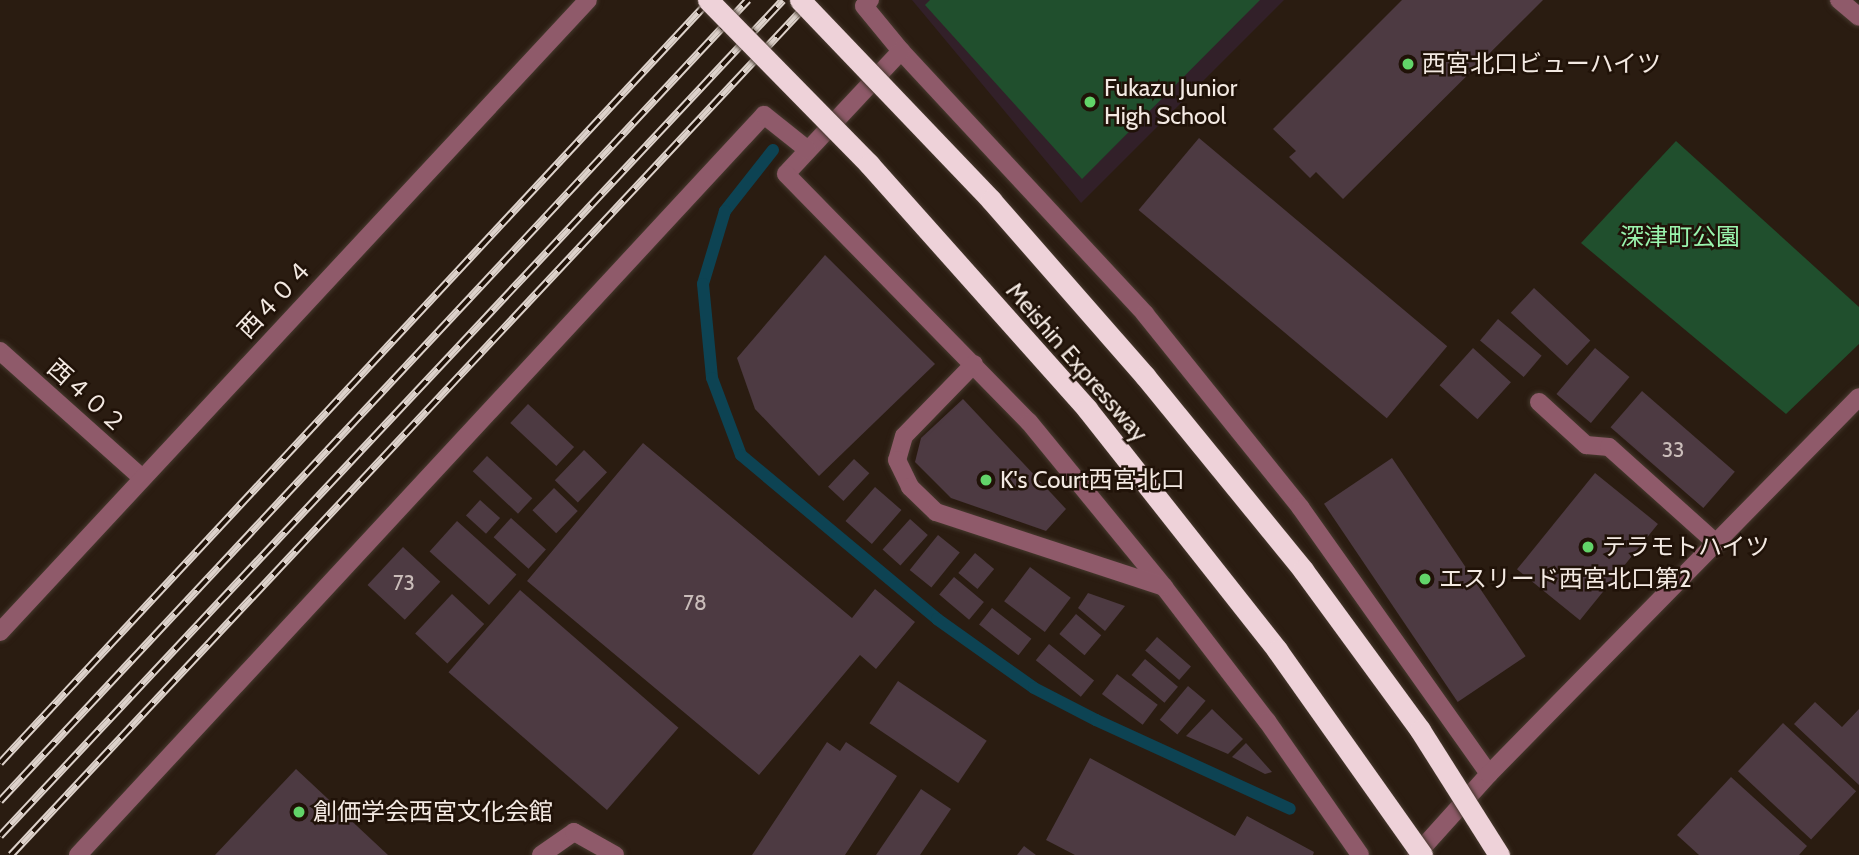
<!DOCTYPE html>
<html>
<head>
<meta charset="utf-8">
<style>
  body { margin:0 }
  #map { position:relative; width:1859px; height:855px; overflow:hidden; background:#2a1c11; font-family:Cabin,"Noto Sans JP",sans-serif }
  div>[style] { position:absolute }
  [style*='--x'] { left:calc(var(--x)*1px); top:calc(var(--y)*1px); width:calc(var(--w)*1px); rotate:calc(var(--a)*1deg) }
  .education>* { inset:0; background:#322029 }
  .green>* { inset:0; background:#204f2d }
  .stream>* { height:12px; margin:-6px; padding:0 6px; transform-origin:6px; border-radius:6px; background:#0d4353 }
  .building>* { inset:0; background:#4d3a42; transform-origin:0 0 }
  .roads { filter:drop-shadow(0 0 2px #46392e) drop-shadow(0 0 2px #46392e) }
  .minor>* { height:18px; margin:-9px; padding:0 9px; transform-origin:9px; border-radius:9px; background:#8f5a6a }
  .rail>* { height:8px; margin-top:-4px; transform-origin:0; background:repeating-linear-gradient(90deg,#201208 0 16px,#ddd2cb 0 32px); box-sizing:border-box; border-block:2px solid #ddd2cb }
  .bridges { filter:drop-shadow(0 0 2px #46392e) drop-shadow(0 0 2px #46392e) }
  .highway-bridge>* { height:21px; margin:-10.5px; padding:0 10.5px; transform-origin:10.5px; border-radius:10.5px; background:#eed2d9 }
  .dots>* { width:19px; height:19px; translate:-50% -50%; box-sizing:border-box; border:4px solid #201208; border-radius:50% }
  span { translate:-50% -50%; white-space:nowrap; text-align:center; line-height:1.15; -webkit-text-stroke:5px #201208; paint-order:stroke }
  .number-label { font-size:21px; color:#cabdba }
  .number-label span { -webkit-text-stroke-width:0 }
  .poi-label { font-size:24px; color:#f3e9e2 }
  .left { translate:0 -50%; text-align:left }
  .park-label { font-size:24px; color:#9af5ae }
  .street-label { font-size:24px; color:#f3e9e2 }
</style>
</head>
<body>
<div id="map">
  <div class="education">
    <i style="clip-path:polygon(912px 0,1284px 0,1081px 203px)"></i>
  </div>
  <div class="green">
    <i style="clip-path:polygon(930px 0,1260px 0,1082px 179px,925px 5px)"></i>
    <i style="clip-path:polygon(1676px 141px,1859px 307px,1859px 344px,1786px 414px,1581px 243px)"></i>
  </div>
  <div class="stream">
    <i style="--x:773;--y:150;--w:78;--a:128.2"></i>
    <i style="--x:725;--y:211;--w:76;--a:106.8"></i>
    <i style="--x:703;--y:284;--w:94;--a:84.5"></i>
    <i style="--x:712;--y:378;--w:82;--a:69.4"></i>
    <i style="--x:741;--y:455;--w:256;--a:39.9"></i>
    <i style="--x:937;--y:619;--w:119;--a:35.4"></i>
    <i style="--x:1034;--y:688;--w:70;--a:27.3"></i>
    <i style="--x:1096;--y:720;--w:213;--a:24.6"></i>
  </div>
  <div class="building">
    <i style="clip-path:polygon(1402px 0,1543px 0,1343px 199px,1316px 172px,1310px 178px,1289px 157px,1296px 151px,1273px 129px)"></i>
    <i style="left:1199px;top:138px;width:324px;height:94px;rotate:40deg"></i>
    <i style="clip-path:polygon(825px 255px,935px 364px,819px 476px,755px 409px,737px 358px)"></i>
    <i style="left:1534px;top:288px;width:77px;height:34px;rotate:43deg"></i>
    <i style="left:1498px;top:319px;width:57px;height:28px;rotate:40deg"></i>
    <i style="left:1473px;top:348px;width:51px;height:50px;rotate:42deg"></i>
    <i style="left:1595px;top:348px;width:45px;height:60px;rotate:40deg"></i>
    <i style="left:1642px;top:391px;width:123px;height:48px;rotate:41deg"></i>
    <i style="clip-path:polygon(963px 399px,1066px 509px,1046px 531px,951px 498px,915px 462px,921px 438px)"></i>
    <i style="left:528px;top:404px;width:63px;height:26px;rotate:43deg"></i>
    <i style="clip-path:polygon(643px 443px,852px 618px,875px 589px,915px 622px,876px 669px,860px 655px,759px 775px,527px 581px)"></i>
    <i style="left:584px;top:450px;width:32px;height:42px;rotate:44deg"></i>
    <i style="left:487px;top:456px;width:62px;height:21px;rotate:43deg"></i>
    <i style="left:1392px;top:458px;width:239px;height:82px;rotate:56deg"></i>
    <i style="left:854px;top:459px;width:21px;height:38px;rotate:43deg"></i>
    <i style="left:1595px;top:473px;width:81px;height:124px;rotate:39deg"></i>
    <i style="left:875px;top:487px;width:35px;height:45px;rotate:41deg"></i>
    <i style="left:554px;top:488px;width:33px;height:31px;rotate:44deg"></i>
    <i style="left:480px;top:500px;width:27px;height:21px;rotate:42deg"></i>
    <i style="left:511px;top:518px;width:47px;height:26px;rotate:42deg"></i>
    <i style="left:910px;top:519px;width:24px;height:41px;rotate:42deg"></i>
    <i style="left:457px;top:521px;width:80px;height:41px;rotate:42deg"></i>
    <i style="left:938px;top:535px;width:28px;height:45px;rotate:39deg"></i>
    <i style="left:403px;top:547px;width:51px;height:52px;rotate:43deg"></i>
    <i style="left:975px;top:553px;width:25px;height:26px;rotate:40deg"></i>
    <i style="left:1030px;top:567px;width:51px;height:43px;rotate:37deg"></i>
    <i style="left:954px;top:577px;width:39px;height:23px;rotate:40deg"></i>
    <i style="left:520px;top:590px;width:210px;height:109px;rotate:41deg"></i>
    <i style="clip-path:polygon(1088px 593px,1125px 606px,1105px 631px,1078px 608px)"></i>
    <i style="left:452px;top:594px;width:44px;height:54px;rotate:43deg"></i>
    <i style="left:992px;top:608px;width:50px;height:21px;rotate:38deg"></i>
    <i style="left:1076px;top:614px;width:33px;height:26px;rotate:40deg"></i>
    <i style="left:1157px;top:637px;width:45px;height:18px;rotate:41deg"></i>
    <i style="left:1049px;top:644px;width:58px;height:21px;rotate:39deg"></i>
    <i style="left:1145px;top:659px;width:43px;height:21px;rotate:40deg"></i>
    <i style="left:1117px;top:674px;width:51px;height:25px;rotate:37deg"></i>
    <i style="left:898px;top:681px;width:107px;height:51px;rotate:34deg"></i>
    <i style="left:1188px;top:686px;width:23px;height:44px;rotate:40deg"></i>
    <i style="clip-path:polygon(1815px 702px,1842px 727px,1859px 709px,1859px 785px,1794px 724px)"></i>
    <i style="clip-path:polygon(1212px 709px,1243px 739px,1228px 754px,1186px 736px)"></i>
    <i style="left:1783px;top:723px;width:100px;height:66px;rotate:43deg"></i>
    <i style="clip-path:polygon(827px 742px,840px 751px,846px 742px,897px 776px,845px 855px,752px 855px)"></i>
    <i style="clip-path:polygon(1246px 743px,1272px 772px,1265px 774px,1232px 757px)"></i>
    <i style="clip-path:polygon(1090px 758px,1235px 836px,1247px 816px,1314px 852px,1313px 855px,1075px 855px,1046px 840px)"></i>
    <i style="clip-path:polygon(296px 769px,388px 855px,215px 855px)"></i>
    <i style="clip-path:polygon(1731px 777px,1807px 846px,1799px 855px,1699px 855px,1677px 835px)"></i>
    <i style="clip-path:polygon(921px 789px,951px 809px,920px 855px,876px 855px)"></i>
    <i style="clip-path:polygon(1024px 846px,1036px 855px,1017px 855px)"></i>
  </div>
  <div class="roads">
    <div class="minor">
      <i style="--x:870;--y:0;--w:8;--a:135"></i>
      <i style="--x:864;--y:6;--w:58;--a:50.6"></i>
      <i style="--x:901;--y:51;--w:359;--a:47.1"></i>
      <i style="--x:1145;--y:314;--w:248;--a:51.2"></i>
      <i style="--x:1300;--y:507;--w:327;--a:54.7"></i>
      <i style="--x:1839;--y:0;--w:26;--a:40"></i>
      <i style="--x:901;--y:51;--w:168;--a:133.1"></i>
      <i style="--x:786;--y:174;--w:347;--a:45.6"></i>
      <i style="--x:1029;--y:422;--w:213;--a:50.7"></i>
      <i style="--x:1164;--y:587;--w:169;--a:52.5"></i>
      <i style="--x:1267;--y:721;--w:163;--a:55.2"></i>
      <i style="--x:0;--y:351;--w:191;--a:41.8"></i>
      <i style="--x:974;--y:364;--w:100;--a:134.2"></i>
      <i style="--x:904;--y:436;--w:25;--a:106"></i>
      <i style="--x:897;--y:460;--w:30;--a:64"></i>
      <i style="--x:910;--y:487;--w:36;--a:44"></i>
      <i style="--x:936;--y:512;--w:240;--a:18.2"></i>
      <i style="--x:1539;--y:402;--w:64;--a:42.5"></i>
      <i style="--x:1586;--y:445;--w:23;--a:5"></i>
      <i style="--x:1609;--y:447;--w:144;--a:41.9"></i>
      <i style="--x:0;--y:632;--w:863;--a:-47.07"></i>
      <i style="--x:78;--y:855;--w:1009;--a:-47.17"></i>
      <i style="--x:764;--y:115;--w:56;--a:38.5"></i>
      <i style="--x:541;--y:855;--w:40;--a:-34.9"></i>
      <i style="--x:574;--y:832;--w:47;--a:29.3"></i>
      <i style="--x:1416;--y:855;--w:109;--a:-48"></i>
      <i style="--x:1489;--y:774;--w:528;--a:-45.54"></i>
    </div>
  </div>
  <div class="rail">
    <i style="--x:0;--y:763;--w:1042;--a:-47.06"></i>
    <i style="--x:0;--y:801;--w:1096;--a:-46.96"></i>
    <i style="--x:0;--y:836;--w:1145;--a:-46.87"></i>
    <i style="--x:11;--y:855;--w:1171;--a:-46.9"></i>
  </div>
  <div class="bridges">
    <div class="highway-bridge">
      <i style="--x:708;--y:0;--w:230;--a:45.5"></i>
      <i style="--x:869;--y:164;--w:328;--a:48.3"></i>
      <i style="--x:1087;--y:409;--w:307;--a:51.7"></i>
      <i style="--x:1277;--y:650;--w:251;--a:54.7"></i>
      <i style="--x:800;--y:0;--w:277;--a:46.3"></i>
      <i style="--x:991;--y:200;--w:234;--a:48.8"></i>
      <i style="--x:1145;--y:376;--w:250;--a:50.8"></i>
      <i style="--x:1303;--y:570;--w:198;--a:53.8"></i>
      <i style="--x:1420;--y:730;--w:148;--a:57.7"></i>
    </div>
  </div>
  <div class="dots">
    <i style="left:1408px;top:64px;background:#62d469"></i>
    <i style="left:1090px;top:102px;background:#62d469"></i>
    <i style="left:986px;top:480px;background:#62d469"></i>
    <i style="left:1588px;top:547px;background:#62d469"></i>
    <i style="left:1425px;top:579px;background:#62d469"></i>
    <i style="left:299px;top:812px;background:#62d469"></i>
  </div>
  <div class="number-label">
    <span style="left:1673px;top:450px">33</span>
    <span style="left:404px;top:583px">73</span>
    <span style="left:695px;top:603px">78</span>
  </div>
  <div class="poi-label">
    <span class="left" style="left:1422px;top:64px">西宮北口ビューハイツ</span>
    <span class="left" style="left:1104px;top:102px">Fukazu Junior<br>High School</span>
    <span class="left" style="left:1000px;top:480px">K's Court西宮北口</span>
    <span class="left" style="left:1602px;top:547px">テラモトハイツ</span>
    <span class="left" style="left:1439px;top:579px">エスリード西宮北口第2</span>
    <span class="left" style="left:313px;top:812px">創価学会西宮文化会館</span>
  </div>
  <div class="park-label">
    <span style="left:1680px;top:237px">深津町公園</span>
  </div>
  <div class="street-label">
    <span style="left:275px;top:299px;rotate:-47deg">西４０４</span>
    <span style="left:1077px;top:362px;rotate:49deg">Meishin Expressway</span>
    <span style="left:87px;top:396px;rotate:42deg">西４０２</span>
  </div>
</div>
</body>
</html>
